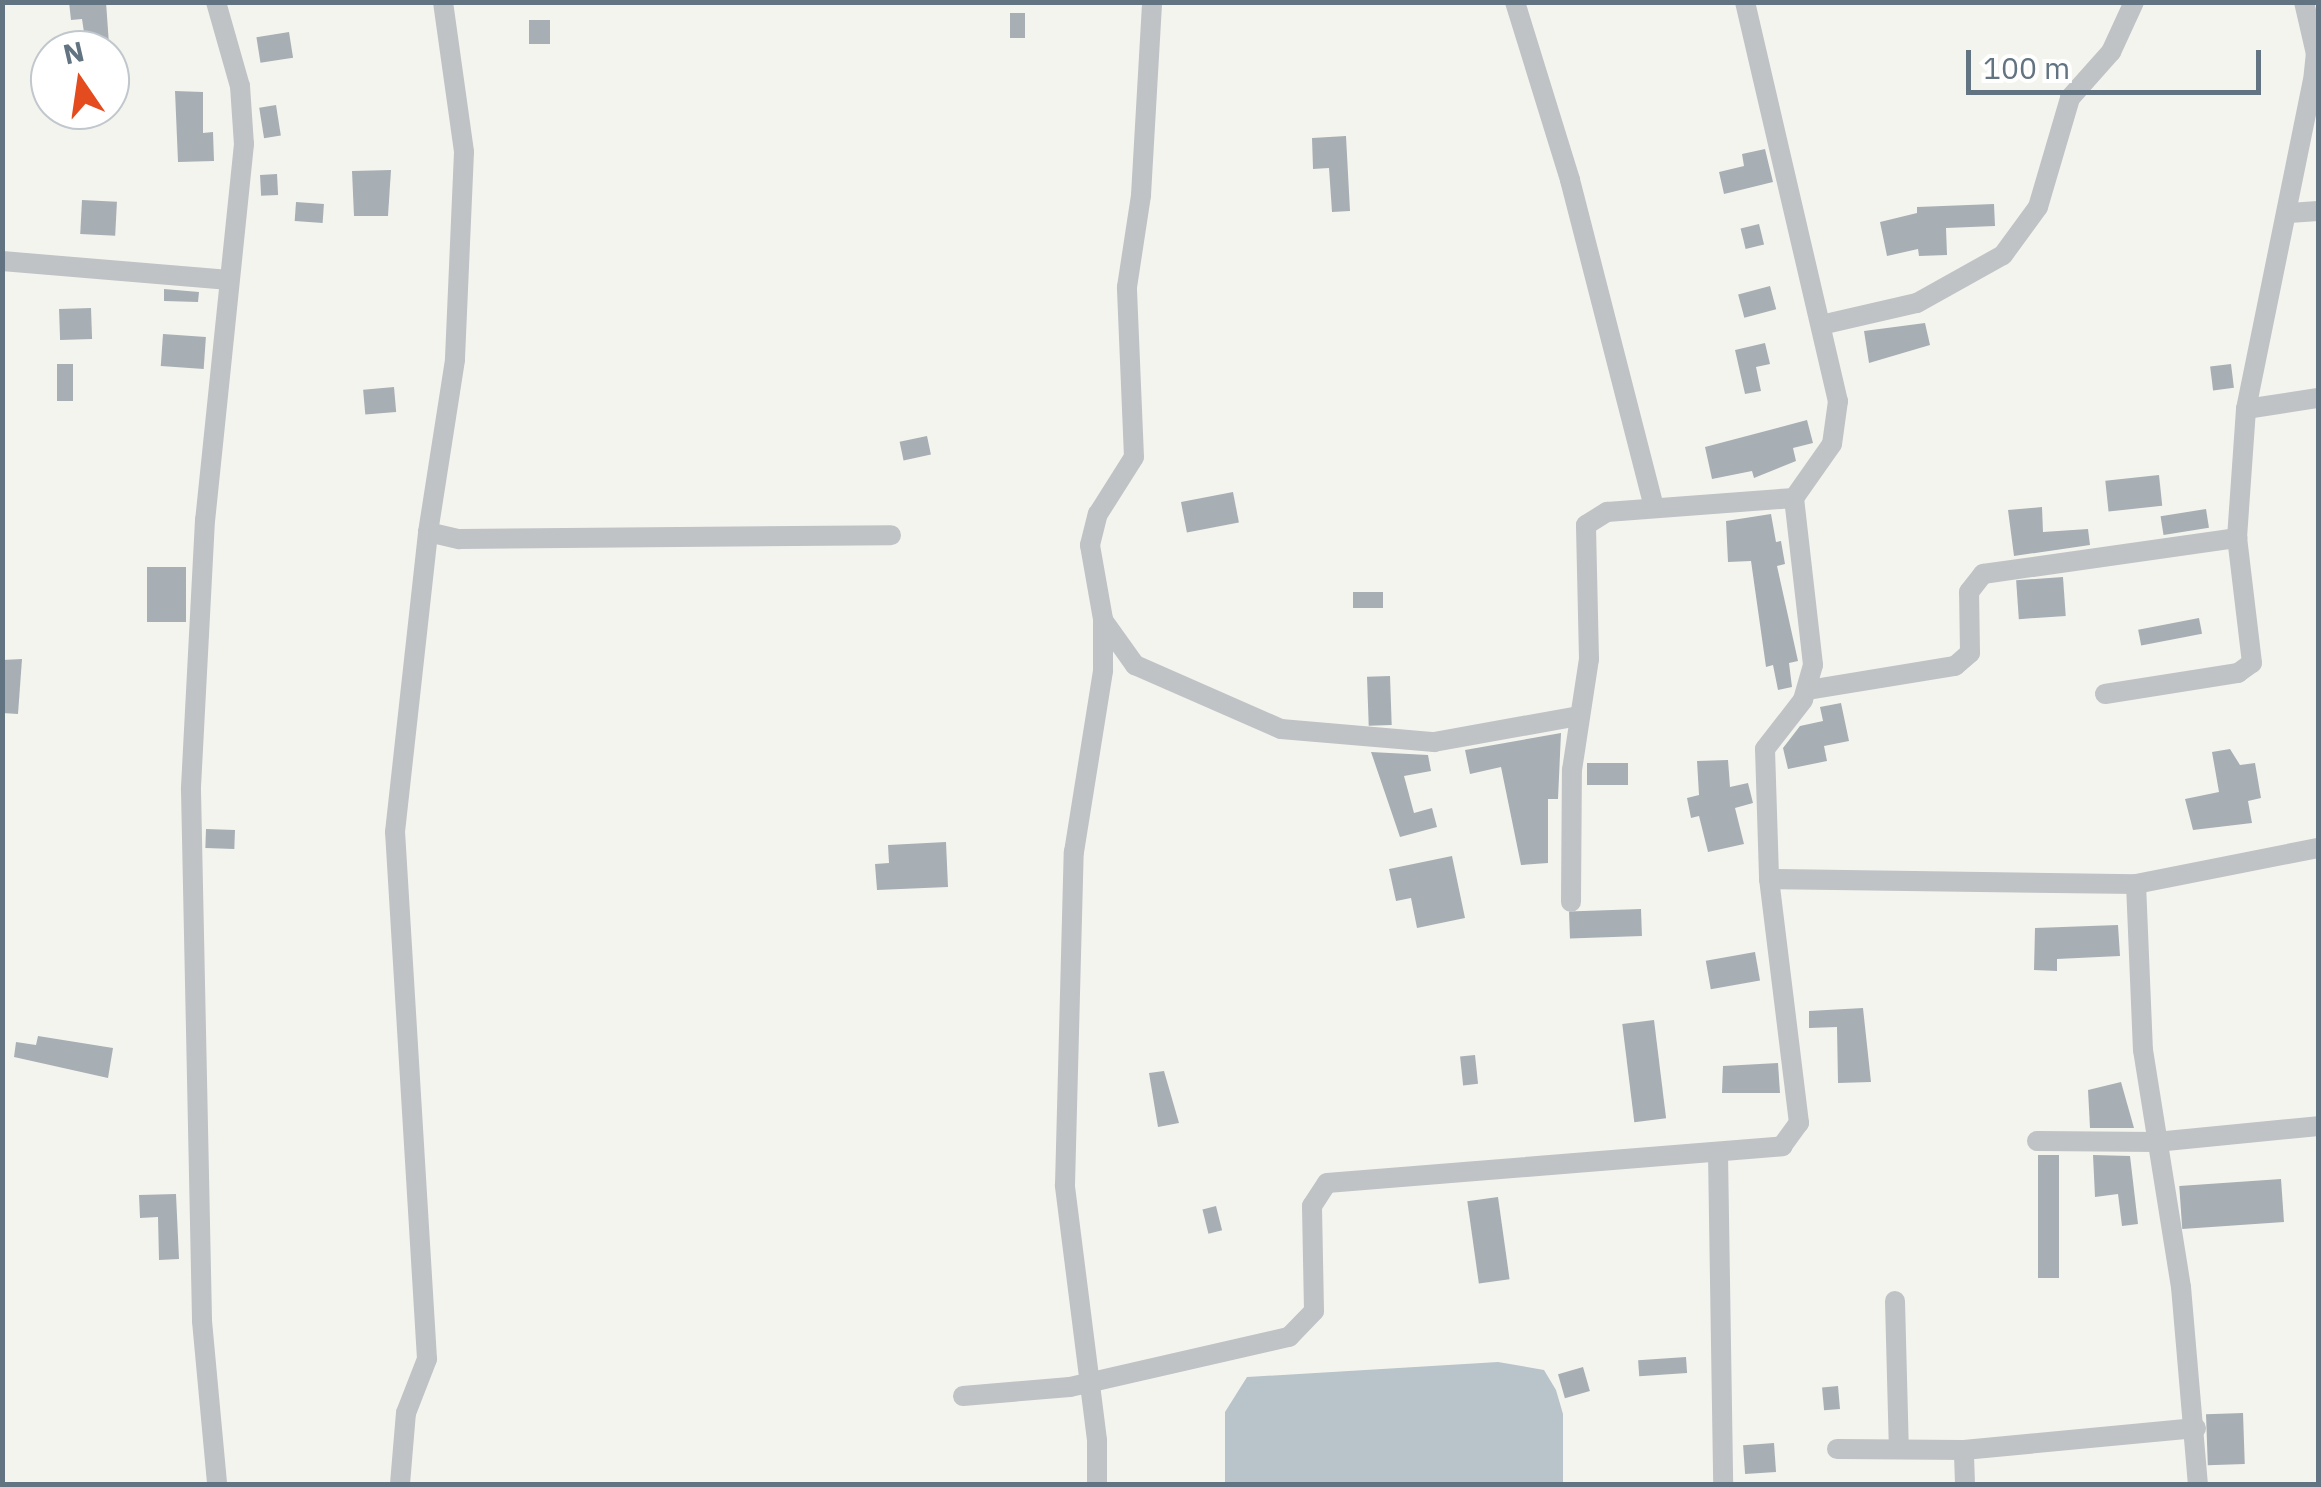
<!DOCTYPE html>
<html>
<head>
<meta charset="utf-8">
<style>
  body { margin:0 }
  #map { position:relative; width:2321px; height:1487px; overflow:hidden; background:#f4f4ef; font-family:"IBM Plex Sans",sans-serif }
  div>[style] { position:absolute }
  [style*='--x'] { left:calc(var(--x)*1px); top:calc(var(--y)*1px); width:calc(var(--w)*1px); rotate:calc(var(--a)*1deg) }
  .water>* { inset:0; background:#b8c4ca }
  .building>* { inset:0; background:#a7afb4; transform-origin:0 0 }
  .minor>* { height:20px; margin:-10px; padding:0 10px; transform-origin:10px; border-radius:10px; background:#bfc3c6 }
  span { translate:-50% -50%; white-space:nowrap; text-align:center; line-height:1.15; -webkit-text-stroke:10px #fff; paint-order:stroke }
  .frame { position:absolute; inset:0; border:5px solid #627381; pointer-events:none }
  .north { position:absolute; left:30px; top:30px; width:100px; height:100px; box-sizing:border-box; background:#fff; border:2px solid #c0c7cd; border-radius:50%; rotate:347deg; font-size:28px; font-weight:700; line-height:40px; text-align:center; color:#627381 }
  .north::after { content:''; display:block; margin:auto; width:35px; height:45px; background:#e44c1f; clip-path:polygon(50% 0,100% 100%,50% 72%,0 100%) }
  .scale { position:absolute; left:1966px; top:50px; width:295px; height:45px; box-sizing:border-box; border:5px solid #627381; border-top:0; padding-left:12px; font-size:30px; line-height:35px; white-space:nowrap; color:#627381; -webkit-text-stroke:8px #fff; paint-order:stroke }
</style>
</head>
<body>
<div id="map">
  <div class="water">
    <i style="clip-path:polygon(1498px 1362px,1544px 1370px,1556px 1390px,1563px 1414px,1563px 1484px,1225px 1484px,1225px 1412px,1247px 1377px)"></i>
  </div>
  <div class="building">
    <i style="clip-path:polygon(69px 2px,106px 2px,109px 44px,86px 46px,82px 19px,71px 20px)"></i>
    <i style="left:1025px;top:13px;width:25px;height:15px;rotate:90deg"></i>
    <i style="left:529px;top:20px;width:21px;height:24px"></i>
    <i style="left:289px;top:32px;width:26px;height:33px;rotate:81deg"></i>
    <i style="clip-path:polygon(175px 91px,203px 92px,203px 133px,213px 132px,214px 161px,178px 162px)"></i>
    <i style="left:276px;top:105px;width:31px;height:17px;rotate:81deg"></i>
    <i style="clip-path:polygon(1346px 136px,1350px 211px,1332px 212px,1329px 168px,1313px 169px,1312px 138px)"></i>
    <i style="clip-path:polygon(1765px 149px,1773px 182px,1724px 194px,1719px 172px,1744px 166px,1742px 154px)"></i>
    <i style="clip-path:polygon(391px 170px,388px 216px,354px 216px,352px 171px)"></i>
    <i style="left:277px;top:174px;width:21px;height:17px;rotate:87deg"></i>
    <i style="left:82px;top:200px;width:35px;height:34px;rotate:3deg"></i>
    <i style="left:296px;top:202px;width:28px;height:19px;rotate:4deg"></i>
    <i style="clip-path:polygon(1994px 204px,1995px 226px,1946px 228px,1947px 255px,1919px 256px,1918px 249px,1887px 256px,1880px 222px,1917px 213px,1917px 207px)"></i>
    <i style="left:1759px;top:224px;width:21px;height:19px;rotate:76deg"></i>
    <i style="left:1770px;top:286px;width:24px;height:33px;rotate:75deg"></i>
    <i style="clip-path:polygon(164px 289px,199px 292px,198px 302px,164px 301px)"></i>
    <i style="left:91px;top:308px;width:31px;height:32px;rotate:88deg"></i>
    <i style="clip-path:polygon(1925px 323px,1930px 345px,1869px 363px,1864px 331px)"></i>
    <i style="left:163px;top:334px;width:43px;height:32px;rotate:4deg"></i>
    <i style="clip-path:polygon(1765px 343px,1770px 364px,1756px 367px,1761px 391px,1745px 394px,1735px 350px)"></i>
    <i style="left:57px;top:364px;width:16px;height:37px"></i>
    <i style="left:2231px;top:364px;width:24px;height:21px;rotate:83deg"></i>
    <i style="left:394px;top:387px;width:25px;height:31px;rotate:85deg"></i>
    <i style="clip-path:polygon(1807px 420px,1813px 443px,1793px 448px,1796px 461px,1754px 478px,1752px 471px,1712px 479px,1705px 447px)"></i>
    <i style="left:927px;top:436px;width:19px;height:28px;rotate:78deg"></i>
    <i style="left:2159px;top:475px;width:31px;height:54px;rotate:84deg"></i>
    <i style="left:1233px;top:492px;width:31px;height:53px;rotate:79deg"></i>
    <i style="clip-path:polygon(2042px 507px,2043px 532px,2088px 529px,2090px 545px,2014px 556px,2008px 510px)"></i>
    <i style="left:2206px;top:509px;width:19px;height:46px;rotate:81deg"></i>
    <i style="clip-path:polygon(1771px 514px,1776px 542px,1781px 541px,1785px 564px,1777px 566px,1798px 661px,1789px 663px,1792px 687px,1778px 690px,1773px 665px,1766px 667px,1751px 561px,1728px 562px,1726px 521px)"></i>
    <i style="left:147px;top:567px;width:39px;height:55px"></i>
    <i style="left:2063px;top:577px;width:39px;height:47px;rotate:86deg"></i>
    <i style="left:1353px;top:592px;width:30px;height:16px"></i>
    <i style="left:2199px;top:618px;width:16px;height:62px;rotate:79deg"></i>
    <i style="clip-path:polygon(22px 659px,18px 714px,2px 713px,2px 660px)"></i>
    <i style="left:1390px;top:676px;width:49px;height:23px;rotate:88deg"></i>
    <i style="clip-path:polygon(1841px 703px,1849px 741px,1824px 746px,1827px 761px,1788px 769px,1783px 748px,1800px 726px,1823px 721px,1820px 707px)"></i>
    <i style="clip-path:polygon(1561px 733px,1558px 799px,1548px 799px,1548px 863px,1521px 865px,1501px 767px,1470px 774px,1465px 750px)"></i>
    <i style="clip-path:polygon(2230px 749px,2240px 765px,2255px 763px,2261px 798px,2248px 801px,2252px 823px,2193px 830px,2185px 799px,2219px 792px,2212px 752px)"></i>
    <i style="clip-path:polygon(1371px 752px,1428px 755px,1431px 771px,1404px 776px,1414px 813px,1432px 808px,1437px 827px,1400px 837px)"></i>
    <i style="clip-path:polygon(1728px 760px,1730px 787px,1748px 783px,1753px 803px,1735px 808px,1744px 844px,1708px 852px,1699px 816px,1691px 818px,1687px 798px,1699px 795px,1697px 761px)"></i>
    <i style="left:1587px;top:763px;width:41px;height:22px"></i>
    <i style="left:206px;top:829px;width:29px;height:19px;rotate:2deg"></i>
    <i style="clip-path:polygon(946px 842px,948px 887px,877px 890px,875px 864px,889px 863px,888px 845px)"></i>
    <i style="clip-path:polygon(1452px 856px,1465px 918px,1417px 928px,1411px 898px,1396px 901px,1389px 869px)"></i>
    <i style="left:1641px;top:909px;width:27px;height:72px;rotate:88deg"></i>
    <i style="clip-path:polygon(2118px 925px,2120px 956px,2057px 959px,2057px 971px,2034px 970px,2035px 928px)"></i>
    <i style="left:1755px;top:952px;width:29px;height:50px;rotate:80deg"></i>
    <i style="clip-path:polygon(1863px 1008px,1871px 1082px,1838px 1083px,1837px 1027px,1809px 1028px,1809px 1011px)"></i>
    <i style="left:1654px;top:1020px;width:99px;height:32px;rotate:83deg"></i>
    <i style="clip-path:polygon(38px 1036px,113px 1048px,108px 1078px,14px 1057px,16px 1042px,36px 1045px)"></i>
    <i style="left:1475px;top:1055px;width:29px;height:15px;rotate:84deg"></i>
    <i style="clip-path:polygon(1778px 1063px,1780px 1093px,1722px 1093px,1723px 1066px)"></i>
    <i style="clip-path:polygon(1164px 1071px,1179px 1123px,1158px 1127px,1149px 1073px)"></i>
    <i style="clip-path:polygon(2121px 1082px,2134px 1128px,2090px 1128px,2088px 1090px)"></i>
    <i style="left:2038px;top:1155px;width:21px;height:123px"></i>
    <i style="clip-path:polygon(2093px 1155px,2130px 1156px,2138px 1224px,2122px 1226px,2118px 1194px,2095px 1197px)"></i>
    <i style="left:2281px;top:1179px;width:43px;height:102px;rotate:86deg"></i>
    <i style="clip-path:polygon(176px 1194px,179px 1259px,159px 1260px,158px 1217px,140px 1218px,139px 1195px)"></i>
    <i style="left:1498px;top:1197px;width:83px;height:31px;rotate:82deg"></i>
    <i style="left:1216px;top:1206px;width:25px;height:14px;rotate:76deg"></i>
    <i style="left:1686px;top:1357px;width:16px;height:48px;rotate:86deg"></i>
    <i style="left:1583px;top:1367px;width:25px;height:26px;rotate:74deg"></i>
    <i style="left:1838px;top:1386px;width:23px;height:16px;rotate:85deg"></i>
    <i style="left:2243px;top:1413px;width:51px;height:37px;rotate:88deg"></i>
    <i style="left:1774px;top:1443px;width:29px;height:31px;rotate:86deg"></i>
  </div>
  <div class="minor">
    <i style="--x:216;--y:2;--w:87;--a:74.1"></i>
    <i style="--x:240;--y:86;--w:58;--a:86.1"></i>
    <i style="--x:244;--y:144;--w:378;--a:95.9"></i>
    <i style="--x:205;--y:520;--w:270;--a:93"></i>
    <i style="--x:191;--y:790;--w:531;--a:88.81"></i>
    <i style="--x:202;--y:1321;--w:164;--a:84.7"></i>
    <i style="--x:443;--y:2;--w:151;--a:82"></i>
    <i style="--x:464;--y:152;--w:208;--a:92.5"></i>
    <i style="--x:455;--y:360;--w:174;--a:98.9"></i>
    <i style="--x:428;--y:532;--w:32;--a:13"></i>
    <i style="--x:459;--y:539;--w:432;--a:-0.5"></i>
    <i style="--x:1515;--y:2;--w:186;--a:72.8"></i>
    <i style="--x:1570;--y:180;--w:337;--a:75.6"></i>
    <i style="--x:1745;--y:2;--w:410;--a:76.9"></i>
    <i style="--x:1838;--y:401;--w:43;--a:97.9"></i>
    <i style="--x:1832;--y:444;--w:66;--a:125.1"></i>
    <i style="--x:1794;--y:498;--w:168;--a:83.5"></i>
    <i style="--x:1813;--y:665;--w:36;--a:106"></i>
    <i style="--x:1803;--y:700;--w:62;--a:127.8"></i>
    <i style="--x:1765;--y:749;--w:130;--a:88.2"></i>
    <i style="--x:2289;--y:213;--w:29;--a:-4"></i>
    <i style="--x:2;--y:261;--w:225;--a:4.8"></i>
    <i style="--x:1821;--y:325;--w:98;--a:-12.9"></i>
    <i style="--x:1917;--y:303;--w:98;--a:-29.2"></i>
    <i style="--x:2003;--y:255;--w:59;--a:-53.9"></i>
    <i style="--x:2038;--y:207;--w:114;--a:-73.6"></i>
    <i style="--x:2070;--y:98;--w:62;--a:-48.3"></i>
    <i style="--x:2111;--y:52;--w:55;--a:-65.3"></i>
    <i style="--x:2246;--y:409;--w:73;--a:-8.7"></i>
    <i style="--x:1105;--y:623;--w:52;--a:54.5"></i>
    <i style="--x:1135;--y:665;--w:159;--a:23.7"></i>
    <i style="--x:1281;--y:729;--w:154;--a:4.9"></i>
    <i style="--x:1434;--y:742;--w:147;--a:-10.2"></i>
    <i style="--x:1808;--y:690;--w:149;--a:-9.3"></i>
    <i style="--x:1955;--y:666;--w:20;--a:-41"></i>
    <i style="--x:1970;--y:653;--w:61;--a:-90.9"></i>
    <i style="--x:1969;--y:592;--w:23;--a:-52"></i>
    <i style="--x:1983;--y:574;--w:257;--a:-8.1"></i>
    <i style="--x:2237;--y:538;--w:129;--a:-86"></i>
    <i style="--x:2246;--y:409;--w:335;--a:-78.5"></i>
    <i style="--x:2313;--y:81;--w:27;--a:-84"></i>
    <i style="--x:2316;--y:54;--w:53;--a:-103"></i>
    <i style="--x:2105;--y:694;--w:135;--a:-9"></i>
    <i style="--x:2238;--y:673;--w:17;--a:-36"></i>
    <i style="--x:2252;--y:663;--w:126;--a:-96.8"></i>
    <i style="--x:2136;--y:884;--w:166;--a:87.6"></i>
    <i style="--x:2143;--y:1050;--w:240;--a:80.9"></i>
    <i style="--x:2181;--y:1287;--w:198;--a:85.1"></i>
    <i style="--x:1571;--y:902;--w:132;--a:-89.6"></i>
    <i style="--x:1572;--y:770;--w:112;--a:-81.3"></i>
    <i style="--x:1589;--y:659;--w:134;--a:-91.3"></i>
    <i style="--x:1586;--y:525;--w:25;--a:-32"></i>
    <i style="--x:1607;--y:512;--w:188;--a:-4.3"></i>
    <i style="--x:2037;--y:1141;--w:119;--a:0.5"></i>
    <i style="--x:2156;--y:1142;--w:163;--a:-5.6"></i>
    <i style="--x:1718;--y:1153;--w:331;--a:89.1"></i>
    <i style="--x:1895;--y:1301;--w:148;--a:88.5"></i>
    <i style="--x:963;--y:1396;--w:107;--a:-4.8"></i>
    <i style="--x:1070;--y:1387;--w:225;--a:-12.9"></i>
    <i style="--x:1289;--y:1337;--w:36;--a:-46"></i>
    <i style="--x:1314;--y:1311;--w:105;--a:-91.1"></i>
    <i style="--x:1312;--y:1206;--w:27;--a:-57"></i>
    <i style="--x:1327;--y:1183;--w:457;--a:-4.6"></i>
    <i style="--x:1782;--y:1146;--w:29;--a:-54"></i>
    <i style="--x:1799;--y:1123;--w:246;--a:-97"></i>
    <i style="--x:1769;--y:879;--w:367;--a:0.8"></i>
    <i style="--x:2136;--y:884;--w:186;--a:-11.2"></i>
    <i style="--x:1837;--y:1449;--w:127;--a:0.5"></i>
    <i style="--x:400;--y:1484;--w:71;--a:-85.2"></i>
    <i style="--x:406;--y:1413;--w:58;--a:-68.7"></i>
    <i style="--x:427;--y:1359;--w:528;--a:-93.47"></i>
    <i style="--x:395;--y:832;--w:302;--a:-83.7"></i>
    <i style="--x:1097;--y:1484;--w:44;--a:-90"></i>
    <i style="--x:1097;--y:1440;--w:257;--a:-97.2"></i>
    <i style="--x:1065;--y:1185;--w:333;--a:-88.5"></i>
    <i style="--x:1074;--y:852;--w:184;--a:-80.9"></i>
    <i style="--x:1103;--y:670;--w:51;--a:-90"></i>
    <i style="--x:1103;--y:619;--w:75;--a:-100"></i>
    <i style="--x:1090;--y:545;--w:32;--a:-76"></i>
    <i style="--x:1098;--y:514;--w:67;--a:-57.7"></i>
    <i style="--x:1134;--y:457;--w:170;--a:-92.4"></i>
    <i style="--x:1127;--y:287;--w:93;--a:-81.3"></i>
    <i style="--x:1141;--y:195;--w:193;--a:-86.7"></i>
    <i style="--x:1965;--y:1484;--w:34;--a:-92"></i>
    <i style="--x:1964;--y:1450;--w:233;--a:-5.4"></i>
  </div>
  <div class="frame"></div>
  <div class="north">N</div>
  <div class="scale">100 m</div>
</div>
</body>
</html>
